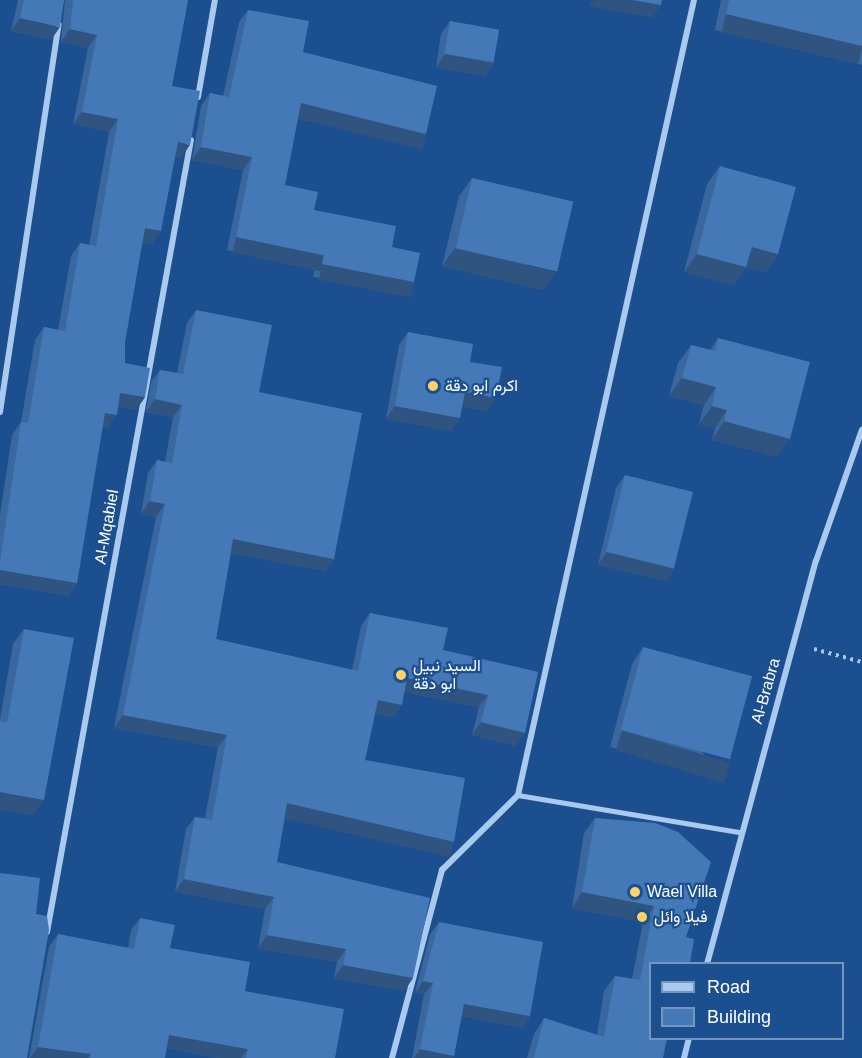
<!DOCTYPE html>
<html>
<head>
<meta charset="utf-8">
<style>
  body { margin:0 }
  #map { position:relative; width:862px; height:1058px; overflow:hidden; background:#1b4f8f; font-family:Helvetica,Vazirmatn,sans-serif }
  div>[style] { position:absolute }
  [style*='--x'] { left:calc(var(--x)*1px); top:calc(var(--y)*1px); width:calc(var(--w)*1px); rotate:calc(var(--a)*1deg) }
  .path>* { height:4px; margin-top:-2px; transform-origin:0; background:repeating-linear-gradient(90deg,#a9c9ee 0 3px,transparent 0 7.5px) }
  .lane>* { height:4.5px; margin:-2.25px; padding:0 2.25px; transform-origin:2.25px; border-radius:2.25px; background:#a9c9ee }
  .street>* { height:6px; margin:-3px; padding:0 3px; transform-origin:3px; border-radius:3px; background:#a9c9ee }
  .wall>* { inset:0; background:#3a679d }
  .shaded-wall>* { inset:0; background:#305480; transform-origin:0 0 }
  .building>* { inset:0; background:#4478b7; transform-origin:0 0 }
  .dots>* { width:16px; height:16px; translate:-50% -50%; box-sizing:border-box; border:3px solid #1b4f8f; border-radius:50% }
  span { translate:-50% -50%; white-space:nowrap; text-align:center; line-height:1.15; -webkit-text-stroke:4.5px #1b4f8f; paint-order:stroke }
  .poi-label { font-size:16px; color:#fff }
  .left { translate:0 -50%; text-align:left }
  .street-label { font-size:16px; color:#fff }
  .legend { position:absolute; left:649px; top:962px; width:195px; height:78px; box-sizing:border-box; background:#1b4f8f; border:2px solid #7695bc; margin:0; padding:8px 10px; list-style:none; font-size:18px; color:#fff }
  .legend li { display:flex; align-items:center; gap:12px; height:30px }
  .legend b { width:30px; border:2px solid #7695bc }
</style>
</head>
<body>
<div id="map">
  <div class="path">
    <i style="--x:814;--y:649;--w:50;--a:15.2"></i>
  </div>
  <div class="lane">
    <i style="--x:518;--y:795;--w:225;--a:9.5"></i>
  </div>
  <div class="street">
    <i style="--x:198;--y:97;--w:98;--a:-80.1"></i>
    <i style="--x:0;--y:412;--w:392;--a:-81.4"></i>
    <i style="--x:47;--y:932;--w:805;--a:-79.7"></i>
    <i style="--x:707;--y:964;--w:417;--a:-74.9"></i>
    <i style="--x:816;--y:561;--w:139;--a:-70.7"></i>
    <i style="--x:392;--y:1058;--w:195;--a:-75.1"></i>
    <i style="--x:442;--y:870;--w:107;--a:-44.6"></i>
    <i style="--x:518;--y:795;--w:814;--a:-77.52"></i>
    <i style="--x:684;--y:1058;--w:21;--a:-76"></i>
  </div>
  <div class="wall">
    <i style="clip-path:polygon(18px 0,64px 0,51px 40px,11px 31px)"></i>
    <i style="clip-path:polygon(65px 0,188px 0,172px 86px,181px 158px,175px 157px,152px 244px,142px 242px,125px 342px,125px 363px,145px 397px,136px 410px,118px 407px,108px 428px,102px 427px,77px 583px,68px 596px,0 584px,0 515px,12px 435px,21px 422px,35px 340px,44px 327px,58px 330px,71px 256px,80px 243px,89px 245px,109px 132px,73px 124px,88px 48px,61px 42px)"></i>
    <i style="clip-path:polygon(721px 0,862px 0,862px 65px,715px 30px)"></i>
    <i style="clip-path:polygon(248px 10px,303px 52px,426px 134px,417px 147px,298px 117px,285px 185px,314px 210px,392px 247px,405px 295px,313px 277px,315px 268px,227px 250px,243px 170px,192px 160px,201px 106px,210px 93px,223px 96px,239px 22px)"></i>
    <i style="clip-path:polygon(450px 21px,494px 63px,485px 76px,436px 67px,441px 34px)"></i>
    <i style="clip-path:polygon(720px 166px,778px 254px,766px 272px,746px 267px,734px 285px,684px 272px,707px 184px)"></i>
    <i style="clip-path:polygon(472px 178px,543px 290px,442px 266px,459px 196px)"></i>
    <i style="clip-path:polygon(196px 310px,259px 392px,334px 559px,325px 571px,231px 553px,216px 639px,352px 670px,361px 626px,370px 613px,443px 650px,538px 672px,516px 746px,472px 735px,479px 707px,404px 692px,402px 705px,393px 717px,375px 714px,365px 760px,445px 855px,285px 818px,277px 862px,413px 978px,404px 991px,334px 978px,337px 962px,258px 948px,265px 909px,175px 892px,186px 829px,195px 817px,205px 818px,218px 747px,114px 728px,156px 517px,141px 514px,148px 473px,157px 460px,165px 462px,173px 417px,146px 412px,151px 382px,160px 370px,177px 373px,187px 323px)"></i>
    <i style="clip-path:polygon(408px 332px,470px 362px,487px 411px,462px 406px,451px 431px,386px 419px,399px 345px)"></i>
    <i style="clip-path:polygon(718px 338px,777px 457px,712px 440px,715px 428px,699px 424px,704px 405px,669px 396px,678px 363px,691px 345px,710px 350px)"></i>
    <i style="clip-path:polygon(625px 475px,675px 568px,666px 581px,598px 565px,616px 488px)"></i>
    <i style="clip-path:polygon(24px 629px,33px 815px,0 809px,0 719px,13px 644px)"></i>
    <i style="clip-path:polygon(643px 647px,718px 779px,610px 747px,632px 664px)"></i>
    <i style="clip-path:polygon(595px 818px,678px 832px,651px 963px,663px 1058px,527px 1058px,534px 1034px,544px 1018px,597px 1035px,604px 991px,615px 976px,632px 979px,643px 922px,572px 908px,584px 833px)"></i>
    <i style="clip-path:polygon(140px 918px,170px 948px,245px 991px,335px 1058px,218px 1058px,166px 1048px,165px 1058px,29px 1058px,49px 947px,58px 934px,128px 948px,131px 930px)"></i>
    <i style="clip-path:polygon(439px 922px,530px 1016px,522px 1028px,461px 1016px,454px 1056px,452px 1058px,412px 1058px,424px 994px,415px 993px,430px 934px)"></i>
  </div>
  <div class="shaded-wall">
    <i style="clip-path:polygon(593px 0,632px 0,661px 5px,652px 18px,589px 6px)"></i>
    <i style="left:726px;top:14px;width:140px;height:19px;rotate:13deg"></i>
    <i style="clip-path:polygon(20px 18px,60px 27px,51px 40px,11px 31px)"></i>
    <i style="clip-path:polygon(70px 29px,97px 35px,88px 48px,61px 42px)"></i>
    <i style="clip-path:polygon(445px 54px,494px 63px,485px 76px,436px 67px)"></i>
    <i style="left:301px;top:103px;width:129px;height:16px;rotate:14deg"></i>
    <i style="clip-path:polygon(82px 112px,118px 119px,109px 132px,73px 124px)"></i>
    <i style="clip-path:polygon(178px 142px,190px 145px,181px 158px,169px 155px)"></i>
    <i style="clip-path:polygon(201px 147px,252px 157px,243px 170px,192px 160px)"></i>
    <i style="clip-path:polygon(145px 228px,161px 231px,152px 244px,136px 241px)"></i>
    <i style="left:236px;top:237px;width:90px;height:16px;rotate:12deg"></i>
    <i style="clip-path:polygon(752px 247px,778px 254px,766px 272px,739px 265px)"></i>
    <i style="clip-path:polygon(455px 248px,556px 272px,543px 290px,442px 266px)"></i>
    <i style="clip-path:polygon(697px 254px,746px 267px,734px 285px,684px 272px)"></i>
    <i style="left:322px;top:264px;width:94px;height:16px;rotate:11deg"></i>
    <i style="clip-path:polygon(682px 378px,716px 387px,704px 405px,669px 396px)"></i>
    <i style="clip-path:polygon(465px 392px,496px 398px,487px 411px,456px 405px)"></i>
    <i style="clip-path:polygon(120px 393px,145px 397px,136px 410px,111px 406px)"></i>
    <i style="clip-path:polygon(155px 399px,182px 405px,173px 417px,146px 412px)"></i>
    <i style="clip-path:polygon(395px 406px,460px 418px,451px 431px,386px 419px)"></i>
    <i style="clip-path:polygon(712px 406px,727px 410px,715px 428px,699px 424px)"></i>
    <i style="clip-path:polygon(105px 413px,117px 415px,108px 428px,96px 426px)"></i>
    <i style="clip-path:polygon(724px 421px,790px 439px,777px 457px,712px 440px)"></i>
    <i style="clip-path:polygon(150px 501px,165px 504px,156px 517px,141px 514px)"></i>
    <i style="clip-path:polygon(233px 539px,334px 559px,325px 571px,224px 552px)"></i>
    <i style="clip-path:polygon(607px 552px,675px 568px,666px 581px,598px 565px)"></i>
    <i style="clip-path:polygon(0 570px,77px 583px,68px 596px,0 584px)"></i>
    <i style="clip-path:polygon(407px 678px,488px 695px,479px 707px,398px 691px)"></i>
    <i style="clip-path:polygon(378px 700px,402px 705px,393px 717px,369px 713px)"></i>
    <i style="clip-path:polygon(123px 715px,227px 735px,218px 747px,114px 728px)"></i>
    <i style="clip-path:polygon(481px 722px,525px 733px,516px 746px,472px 735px)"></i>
    <i style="left:622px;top:730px;width:113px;height:21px;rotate:17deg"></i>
    <i style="clip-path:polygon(0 792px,44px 800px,33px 815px,0 809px)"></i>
    <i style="left:287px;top:803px;width:171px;height:16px;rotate:13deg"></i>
    <i style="clip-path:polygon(184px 879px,274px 897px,265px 909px,175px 892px)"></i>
    <i style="clip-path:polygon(582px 892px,654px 906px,643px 922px,572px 908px)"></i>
    <i style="clip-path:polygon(267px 935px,346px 949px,337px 962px,258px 948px)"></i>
    <i style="clip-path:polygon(343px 965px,413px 978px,404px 991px,334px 978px)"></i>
    <i style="clip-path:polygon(423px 981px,433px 983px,424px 994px,415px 993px)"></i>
    <i style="clip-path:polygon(464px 1004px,530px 1016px,522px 1028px,456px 1015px)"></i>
    <i style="clip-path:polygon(169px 1035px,248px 1049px,241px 1058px,218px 1058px,160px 1047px)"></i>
    <i style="clip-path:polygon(38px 1047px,91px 1054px,88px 1058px,30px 1058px)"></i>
    <i style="clip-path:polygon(420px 1049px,454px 1056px,452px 1058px,414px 1058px)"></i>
  </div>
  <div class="building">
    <i style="clip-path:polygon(24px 0,64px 0,60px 27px,20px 18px)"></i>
    <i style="clip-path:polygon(73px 0,188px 0,172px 86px,200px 91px,190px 145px,178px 142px,161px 231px,145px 228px,125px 342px,125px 363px,150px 368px,145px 397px,120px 393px,117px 415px,105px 413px,77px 583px,0 570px,0 562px,21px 422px,28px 423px,44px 327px,65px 331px,80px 243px,96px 246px,118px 119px,82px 112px,97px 35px,70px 29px)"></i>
    <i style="clip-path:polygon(632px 0,662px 0,661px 5px)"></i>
    <i style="clip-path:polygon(729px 0,862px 0,862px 46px,726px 14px)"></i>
    <i style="clip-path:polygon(248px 10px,309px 21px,303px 52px,437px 86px,426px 134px,301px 103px,285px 185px,318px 192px,314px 210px,396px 226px,392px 247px,420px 253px,414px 282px,322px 264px,324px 255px,236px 237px,252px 157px,201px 147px,210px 93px,229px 97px)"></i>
    <i style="left:450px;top:21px;width:50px;height:33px;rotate:10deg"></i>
    <i style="clip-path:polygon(720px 166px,796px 187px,778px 254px,752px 247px,746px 267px,697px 254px)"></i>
    <i style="left:472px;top:178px;width:104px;height:72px;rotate:13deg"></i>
    <i style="clip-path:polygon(196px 310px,272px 325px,259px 392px,362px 413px,334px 559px,233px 539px,216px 639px,358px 671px,370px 613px,448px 628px,443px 650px,538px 672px,525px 733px,481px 722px,488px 695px,407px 678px,402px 705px,378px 700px,365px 760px,465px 778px,454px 842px,287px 803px,277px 862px,430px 898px,413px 978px,343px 965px,346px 949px,267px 935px,274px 897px,184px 879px,195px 817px,212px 820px,227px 735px,123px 715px,165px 504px,150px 501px,157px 460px,172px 463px,182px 405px,155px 399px,160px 370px,183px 374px)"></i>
    <i style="clip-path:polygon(408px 332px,473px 344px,470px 362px,502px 367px,496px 398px,465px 392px,460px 418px,395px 406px)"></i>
    <i style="clip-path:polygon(718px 338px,810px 362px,790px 439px,724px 421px,727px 410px,712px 406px,716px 387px,682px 378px,691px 345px,715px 351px)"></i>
    <i style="left:625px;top:475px;width:70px;height:79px;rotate:14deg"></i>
    <i style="clip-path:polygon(24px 629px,74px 638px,44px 800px,0 792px,0 721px,7px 723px)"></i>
    <i style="left:643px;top:647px;width:113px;height:86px;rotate:15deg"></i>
    <i style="clip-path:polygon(595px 818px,655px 823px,678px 832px,711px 862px,686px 937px,694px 939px,690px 963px,651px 963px,651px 1038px,667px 1038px,663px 1058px,534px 1058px,544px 1018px,604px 1037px,615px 976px,640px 980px,654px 906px,582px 892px)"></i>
    <i style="clip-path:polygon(0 873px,40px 878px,36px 914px,47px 916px,49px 930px,27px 1058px,0 1058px)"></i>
    <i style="clip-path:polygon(140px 918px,175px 925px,170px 948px,250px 962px,245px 991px,344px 1009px,335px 1058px,246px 1058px,248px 1049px,169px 1035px,165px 1058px,90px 1058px,91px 1054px,38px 1047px,58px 934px,134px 949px)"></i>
    <i style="clip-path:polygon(439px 922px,543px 942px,530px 1016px,464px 1004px,454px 1056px,420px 1049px,433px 983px,423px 981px)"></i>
  </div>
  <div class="dots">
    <i style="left:433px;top:386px;background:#ffd166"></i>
    <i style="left:401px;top:675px;background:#ffd166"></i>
    <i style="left:635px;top:892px;background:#ffd166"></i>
    <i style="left:642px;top:917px;background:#ffd166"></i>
  </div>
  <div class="poi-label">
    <span class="left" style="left:445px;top:386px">اكرم ابو دقة</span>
    <span class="left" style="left:413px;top:675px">السيد نبيل<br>ابو دقة</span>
    <span class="left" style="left:647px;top:892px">Wael Villa</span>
    <span class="left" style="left:654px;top:917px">فيلا وائل</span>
  </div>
  <div class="street-label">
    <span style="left:107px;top:527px;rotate:-80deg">Al-Mqabiel</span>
    <span style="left:766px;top:691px;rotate:-74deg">Al-Brabra</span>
  </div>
  <ul class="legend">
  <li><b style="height:8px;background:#a9c9ee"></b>Road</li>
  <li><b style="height:16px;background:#4478b7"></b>Building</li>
  </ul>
</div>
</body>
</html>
